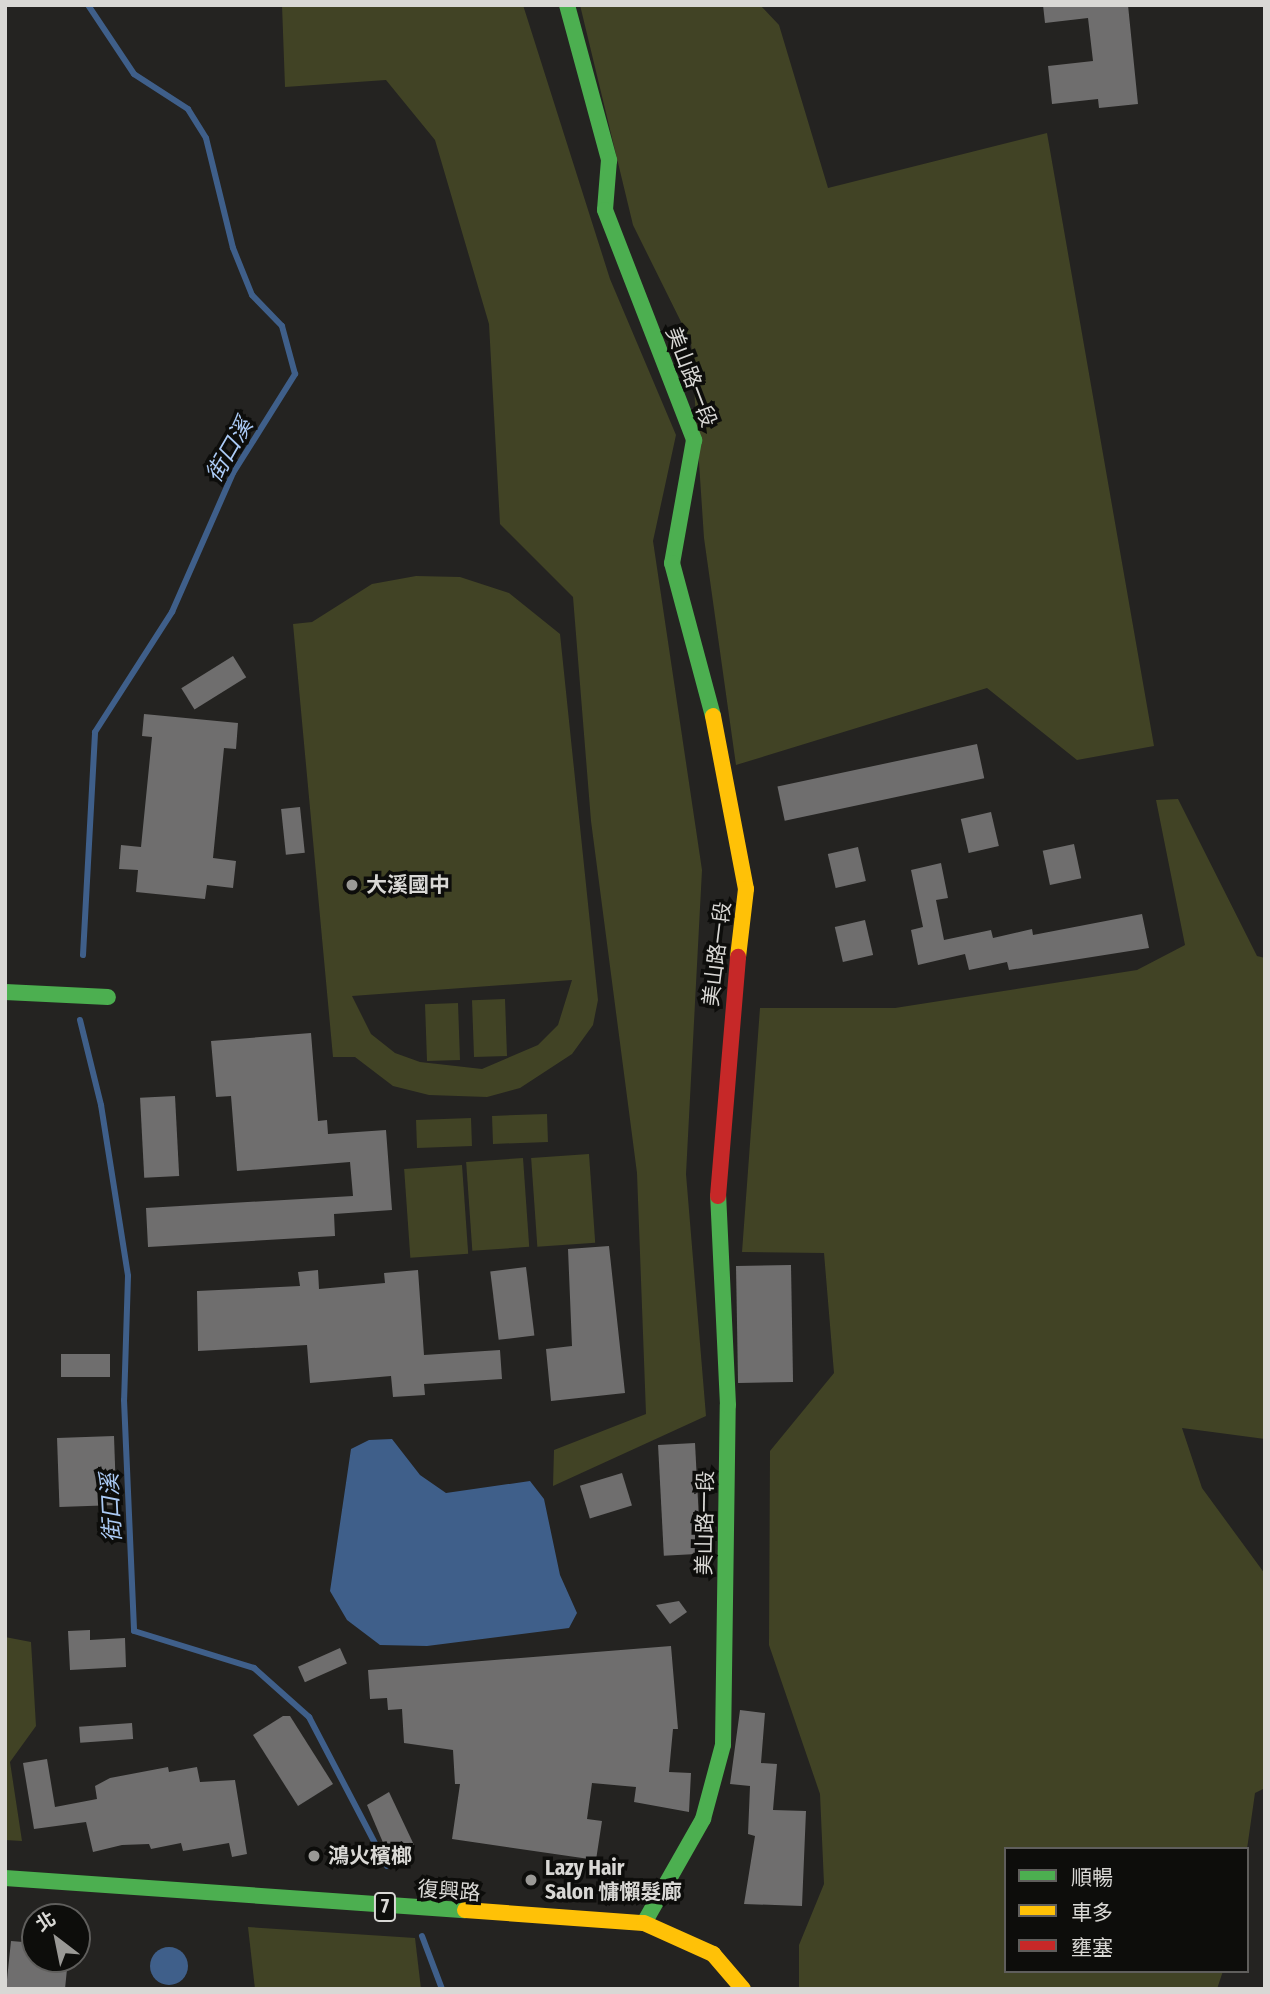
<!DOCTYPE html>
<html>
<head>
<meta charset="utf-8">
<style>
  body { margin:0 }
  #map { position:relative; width:1270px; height:1994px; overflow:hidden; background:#242321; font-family:"Fira Sans Condensed","Noto Sans TC",sans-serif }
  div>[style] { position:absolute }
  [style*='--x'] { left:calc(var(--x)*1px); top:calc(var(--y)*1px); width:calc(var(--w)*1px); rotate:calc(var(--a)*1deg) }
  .green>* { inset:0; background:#414325; transform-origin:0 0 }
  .water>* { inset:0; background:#3f5f8a }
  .round { border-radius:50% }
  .stream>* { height:6px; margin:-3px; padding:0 3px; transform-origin:3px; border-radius:3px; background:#3f5f8a }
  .building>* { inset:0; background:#6f6e6e; transform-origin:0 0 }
  .fast>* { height:16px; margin:-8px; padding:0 8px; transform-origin:8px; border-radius:8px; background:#4caf50 }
  .slow>* { height:16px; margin:-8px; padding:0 8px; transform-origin:8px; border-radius:8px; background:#ffc107 }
  .jam>* { height:16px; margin:-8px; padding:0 8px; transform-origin:8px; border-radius:8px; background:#c62828 }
  .dots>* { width:19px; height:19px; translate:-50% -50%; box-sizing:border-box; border:4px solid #0d0d0b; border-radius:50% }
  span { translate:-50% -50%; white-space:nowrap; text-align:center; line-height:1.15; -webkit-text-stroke:7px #0d0d0b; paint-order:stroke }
  .shield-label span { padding:2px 5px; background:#0d0d0b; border:2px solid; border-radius:5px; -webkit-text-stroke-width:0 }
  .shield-label { font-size:19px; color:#d9d8d5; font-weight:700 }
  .street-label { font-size:21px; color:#d9d8d5 }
  .poi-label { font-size:21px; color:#d9d8d5; font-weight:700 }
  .left { translate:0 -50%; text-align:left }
  .water-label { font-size:23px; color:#abcaf5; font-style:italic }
  .frame { position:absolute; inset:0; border:7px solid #d9d8d5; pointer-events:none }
  .legend { position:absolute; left:1004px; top:1847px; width:245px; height:126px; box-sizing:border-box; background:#0d0d0b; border:2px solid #5f5e5c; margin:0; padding:9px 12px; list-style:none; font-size:21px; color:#d9d8d5 }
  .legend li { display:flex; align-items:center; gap:14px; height:35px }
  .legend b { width:35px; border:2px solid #5f5e5c }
  .north { position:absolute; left:21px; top:1903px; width:70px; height:70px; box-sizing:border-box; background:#0d0d0b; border:2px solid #5f5e5c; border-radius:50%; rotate:328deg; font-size:19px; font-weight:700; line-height:28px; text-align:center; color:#d9d8d5 }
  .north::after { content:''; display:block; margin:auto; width:24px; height:32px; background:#9a9996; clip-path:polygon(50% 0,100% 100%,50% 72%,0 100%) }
</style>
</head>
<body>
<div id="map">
  <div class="green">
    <i style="clip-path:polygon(282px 5px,523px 5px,610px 279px,676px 435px,653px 541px,702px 870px,686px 1174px,706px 1416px,553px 1486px,554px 1450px,646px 1414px,637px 1173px,591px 821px,573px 597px,500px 524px,489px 324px,435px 140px,386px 80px,285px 87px)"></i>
    <i style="clip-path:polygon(580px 5px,760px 5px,779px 25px,828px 188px,1047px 133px,1154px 746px,1077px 760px,987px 688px,736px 765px,704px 538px,691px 342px,633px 225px)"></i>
    <i style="clip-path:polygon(evenodd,416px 576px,460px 577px,509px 593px,560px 634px,598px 1000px,593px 1025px,572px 1054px,520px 1088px,487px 1097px,429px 1095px,393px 1086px,355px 1057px,333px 1057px,293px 624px,312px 622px,372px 584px,416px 576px,572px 980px,558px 1025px,538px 1045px,482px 1069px,420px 1062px,395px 1053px,371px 1034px,352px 996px,572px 980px)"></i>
    <i style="clip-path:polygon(1178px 799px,1257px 956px,1265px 958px,1265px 1439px,1182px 1428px,1202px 1488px,1265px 1574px,1265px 1788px,1255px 1793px,1247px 1849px,1006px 1849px,1006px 1971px,1223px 1971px,1217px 1989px,799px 1989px,799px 1945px,824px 1884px,820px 1794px,769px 1645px,770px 1451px,834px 1373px,824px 1253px,742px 1252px,760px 1008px,895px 1008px,1137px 970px,1185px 945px,1156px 800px)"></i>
    <i style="left:505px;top:999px;width:57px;height:33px;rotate:88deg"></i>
    <i style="left:458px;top:1003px;width:57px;height:33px;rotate:88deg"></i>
    <i style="left:547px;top:1114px;width:28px;height:55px;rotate:88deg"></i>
    <i style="left:471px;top:1118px;width:28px;height:55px;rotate:88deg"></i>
    <i style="left:589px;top:1154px;width:89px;height:58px;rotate:86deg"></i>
    <i style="left:523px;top:1158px;width:89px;height:57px;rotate:86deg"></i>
    <i style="left:462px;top:1165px;width:89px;height:58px;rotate:86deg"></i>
    <i style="clip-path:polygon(5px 1637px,31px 1642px,36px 1726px,10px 1762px,22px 1841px,5px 1840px)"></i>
    <i style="clip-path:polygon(248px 1927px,415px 1938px,421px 1989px,255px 1989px)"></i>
  </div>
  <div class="water">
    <i style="clip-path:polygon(392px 1439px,420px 1475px,446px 1493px,530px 1481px,544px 1499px,560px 1575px,577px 1613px,569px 1628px,427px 1646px,380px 1645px,347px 1620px,330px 1591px,351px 1449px,369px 1440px)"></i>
    <i class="round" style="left:150px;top:1947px;width:38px;height:38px"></i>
  </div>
  <div class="stream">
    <i style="--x:83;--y:955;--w:223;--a:-86.9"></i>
    <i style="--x:95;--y:732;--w:143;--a:-57.3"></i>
    <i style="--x:172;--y:612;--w:152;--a:-66.3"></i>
    <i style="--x:233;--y:473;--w:117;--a:-57.9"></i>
    <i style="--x:295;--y:374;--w:50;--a:-105.2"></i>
    <i style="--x:282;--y:326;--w:43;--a:-134.1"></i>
    <i style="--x:252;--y:295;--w:51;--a:-112"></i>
    <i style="--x:233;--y:248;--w:113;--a:-103.8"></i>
    <i style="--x:206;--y:138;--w:34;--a:-122"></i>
    <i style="--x:188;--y:109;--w:64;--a:-147.1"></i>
    <i style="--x:134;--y:74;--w:83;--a:-123.7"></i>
    <i style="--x:80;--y:1020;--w:88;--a:76.1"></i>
    <i style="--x:101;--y:1105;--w:173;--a:81"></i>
    <i style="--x:128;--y:1276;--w:124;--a:91.8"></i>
    <i style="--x:124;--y:1400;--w:231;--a:87.5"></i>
    <i style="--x:134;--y:1631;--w:126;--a:17.1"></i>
    <i style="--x:254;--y:1668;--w:74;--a:41.7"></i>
    <i style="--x:309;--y:1717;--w:168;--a:62.4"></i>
    <i style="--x:422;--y:1936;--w:57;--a:69.3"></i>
  </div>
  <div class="building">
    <i style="clip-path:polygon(1043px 5px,1128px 5px,1138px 104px,1099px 108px,1098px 99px,1052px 104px,1048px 66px,1093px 61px,1088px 18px,1045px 23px)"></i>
    <i style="left:233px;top:656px;width:25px;height:61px;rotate:58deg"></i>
    <i style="clip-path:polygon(144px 714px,238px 723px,236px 749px,224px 748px,213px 858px,236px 861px,233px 888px,207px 885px,205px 899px,136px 892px,138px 870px,119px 869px,121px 845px,141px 847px,152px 737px,142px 736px)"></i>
    <i style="left:977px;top:744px;width:35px;height:204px;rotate:78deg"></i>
    <i style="left:300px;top:807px;width:46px;height:19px;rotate:84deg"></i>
    <i style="left:991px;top:812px;width:35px;height:31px;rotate:77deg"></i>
    <i style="left:1074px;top:844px;width:35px;height:32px;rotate:78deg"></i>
    <i style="left:858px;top:847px;width:35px;height:31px;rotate:77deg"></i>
    <i style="clip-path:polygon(941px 863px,948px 898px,936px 900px,944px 940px,991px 930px,993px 938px,1032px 929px,1033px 935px,1142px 914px,1149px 948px,1009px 970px,1007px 962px,969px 970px,965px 954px,918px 965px,911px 930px,923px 927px,911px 870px)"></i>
    <i style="left:865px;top:920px;width:36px;height:31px;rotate:77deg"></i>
    <i style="clip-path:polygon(311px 1033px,318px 1121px,327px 1120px,328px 1134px,386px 1130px,392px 1210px,334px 1214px,335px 1236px,148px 1247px,146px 1208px,353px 1196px,350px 1162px,237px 1171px,231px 1096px,216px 1097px,211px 1041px)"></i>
    <i style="left:175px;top:1096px;width:80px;height:35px;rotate:87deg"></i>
    <i style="clip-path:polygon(609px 1246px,625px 1393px,551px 1401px,546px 1349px,572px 1346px,568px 1249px)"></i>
    <i style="left:791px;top:1265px;width:117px;height:55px;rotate:89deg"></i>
    <i style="left:526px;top:1267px;width:69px;height:36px;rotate:83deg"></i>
    <i style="clip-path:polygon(318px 1270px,319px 1289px,385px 1283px,384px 1273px,418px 1270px,424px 1355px,500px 1350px,502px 1379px,424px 1384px,425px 1395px,393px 1397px,391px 1376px,310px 1383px,307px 1345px,198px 1351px,197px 1291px,300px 1286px,298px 1272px)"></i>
    <i style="left:110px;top:1354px;width:23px;height:49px;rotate:90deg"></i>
    <i style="left:114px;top:1436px;width:69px;height:57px;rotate:88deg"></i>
    <i style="left:695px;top:1443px;width:111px;height:37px;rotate:87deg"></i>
    <i style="left:622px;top:1473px;width:34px;height:44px;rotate:73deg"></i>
    <i style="clip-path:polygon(679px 1601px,687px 1612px,670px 1624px,656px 1605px)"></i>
    <i style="clip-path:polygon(90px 1630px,90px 1640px,125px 1638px,126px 1667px,70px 1670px,68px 1631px)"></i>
    <i style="clip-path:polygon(671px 1646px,678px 1729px,673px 1729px,669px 1772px,691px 1773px,689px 1812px,634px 1802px,636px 1787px,592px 1783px,587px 1819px,602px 1821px,596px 1860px,452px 1839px,460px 1784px,455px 1784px,453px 1750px,404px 1743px,402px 1709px,388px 1710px,387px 1698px,370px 1699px,368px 1670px)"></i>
    <i style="left:340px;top:1648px;width:17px;height:46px;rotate:66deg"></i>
    <i style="clip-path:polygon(740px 1710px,765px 1713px,761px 1763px,777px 1764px,773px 1810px,806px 1811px,802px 1906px,744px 1904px,755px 1836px,748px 1834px,750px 1786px,730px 1784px)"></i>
    <i style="clip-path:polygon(283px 1716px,290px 1716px,333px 1784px,298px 1806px,253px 1735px)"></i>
    <i style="left:132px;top:1723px;width:16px;height:53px;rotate:86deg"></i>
    <i style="clip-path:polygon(47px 1759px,55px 1807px,97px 1799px,95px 1786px,110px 1778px,168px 1767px,169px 1772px,197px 1767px,200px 1782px,235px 1780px,247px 1854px,232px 1857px,229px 1843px,183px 1851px,181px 1843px,151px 1849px,149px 1844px,122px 1845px,93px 1852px,86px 1822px,34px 1829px,23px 1763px)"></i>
    <i style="clip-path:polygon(389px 1792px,414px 1845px,390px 1859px,367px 1805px)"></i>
    <i style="clip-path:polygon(11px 1941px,35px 1943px,35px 1959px,68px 1959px,65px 1989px,6px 1989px)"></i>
  </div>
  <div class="fast">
    <i style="--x:567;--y:5;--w:161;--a:74.8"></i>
    <i style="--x:609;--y:160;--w:50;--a:94.6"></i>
    <i style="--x:605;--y:210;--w:247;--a:68.8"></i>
    <i style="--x:694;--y:440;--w:125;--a:100.1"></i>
    <i style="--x:672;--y:563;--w:158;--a:75"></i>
    <i style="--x:5;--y:992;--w:103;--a:2.8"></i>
    <i style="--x:5;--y:1878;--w:461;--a:4"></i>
    <i style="--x:644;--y:1923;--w:120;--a:-60.4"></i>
    <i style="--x:703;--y:1819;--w:77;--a:-74.9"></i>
    <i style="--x:723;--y:1745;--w:340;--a:-89.2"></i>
    <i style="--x:728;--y:1405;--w:209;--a:-92.7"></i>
  </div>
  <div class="slow">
    <i style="--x:713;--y:716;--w:176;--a:79.2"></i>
    <i style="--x:746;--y:889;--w:68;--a:96.7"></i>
    <i style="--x:465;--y:1910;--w:179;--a:4.2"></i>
    <i style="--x:644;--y:1923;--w:76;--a:24.2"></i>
    <i style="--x:713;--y:1954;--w:46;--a:49.4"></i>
  </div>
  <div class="jam">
    <i style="--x:718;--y:1196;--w:240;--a:-85.2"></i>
  </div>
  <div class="dots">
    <i style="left:352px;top:885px;background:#9a9996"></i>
    <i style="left:314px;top:1856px;background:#9a9996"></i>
    <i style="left:531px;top:1880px;background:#9a9996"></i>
  </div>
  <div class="shield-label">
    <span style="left:385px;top:1907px">7</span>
  </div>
  <div class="street-label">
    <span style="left:691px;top:377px;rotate:69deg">美山路一段</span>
    <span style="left:717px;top:954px;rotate:-83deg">美山路一段</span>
    <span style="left:705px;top:1523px;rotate:-89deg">美山路一段</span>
    <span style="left:449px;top:1891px;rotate:4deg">復興路</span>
  </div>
  <div class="poi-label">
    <span class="left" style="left:366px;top:885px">大溪國中</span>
    <span class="left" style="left:328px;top:1856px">鴻火檳榔</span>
    <span class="left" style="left:545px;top:1880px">Lazy Hair<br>Salon 慵懶髮廊</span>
  </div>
  <div class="water-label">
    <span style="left:229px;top:450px;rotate:-60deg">街口溪</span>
    <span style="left:111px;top:1508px;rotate:-93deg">街口溪</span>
  </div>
  <div class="frame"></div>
  <ul class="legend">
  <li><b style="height:9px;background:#4caf50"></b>順暢</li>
  <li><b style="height:9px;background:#ffc107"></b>車多</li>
  <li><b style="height:9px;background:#c62828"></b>壅塞</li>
  </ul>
  <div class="north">北</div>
</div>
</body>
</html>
